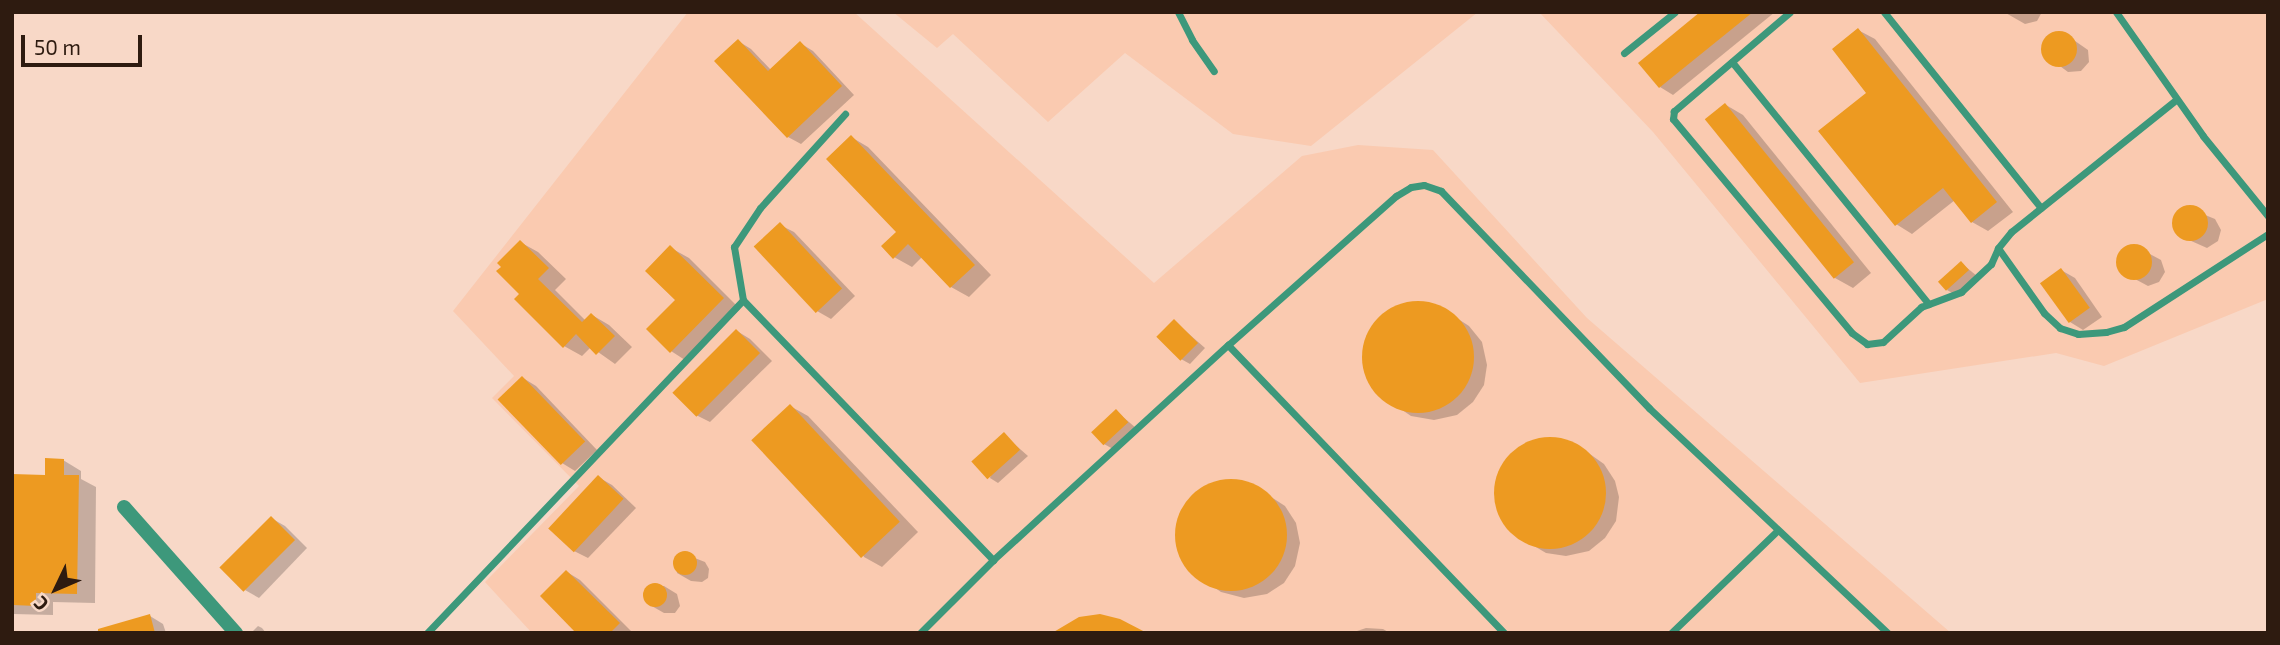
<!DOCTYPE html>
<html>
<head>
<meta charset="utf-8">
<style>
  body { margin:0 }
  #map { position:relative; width:2280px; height:645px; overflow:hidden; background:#f8d8c7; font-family:"Exo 2",sans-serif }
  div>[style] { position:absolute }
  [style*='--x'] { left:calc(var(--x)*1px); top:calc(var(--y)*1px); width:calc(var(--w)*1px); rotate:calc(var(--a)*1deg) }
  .built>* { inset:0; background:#facab0 }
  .shadow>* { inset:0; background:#0003 }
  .building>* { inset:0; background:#ed9a21; transform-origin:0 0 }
  .round { border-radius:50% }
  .service>* { height:7px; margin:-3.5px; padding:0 3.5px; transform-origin:3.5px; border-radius:3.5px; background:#3d987b }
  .minor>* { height:14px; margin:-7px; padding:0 7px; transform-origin:7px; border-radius:7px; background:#3d987b }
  span { translate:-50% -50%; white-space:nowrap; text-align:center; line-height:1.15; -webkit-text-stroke:5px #f8d8c7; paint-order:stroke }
  .frame { position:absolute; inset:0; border:14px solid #2e1b10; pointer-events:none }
  .north { position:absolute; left:21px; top:554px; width:70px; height:70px; -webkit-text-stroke:5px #f8d8c7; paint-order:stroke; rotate:226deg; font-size:19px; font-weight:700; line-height:28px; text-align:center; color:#2e1b10 }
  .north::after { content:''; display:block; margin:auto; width:24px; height:32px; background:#2e1b10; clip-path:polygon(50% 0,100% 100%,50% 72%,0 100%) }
  .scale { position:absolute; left:21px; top:35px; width:121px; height:32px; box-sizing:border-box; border:4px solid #2e1b10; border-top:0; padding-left:9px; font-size:21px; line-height:24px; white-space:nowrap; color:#2e1b10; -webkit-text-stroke:5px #f8d8c7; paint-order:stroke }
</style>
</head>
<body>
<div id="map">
  <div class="built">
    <i style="clip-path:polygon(688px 12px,854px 12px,1154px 283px,1302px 156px,1358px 145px,1433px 150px,1587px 318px,1951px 633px,532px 633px,485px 582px,579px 486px,492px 398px,514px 376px,453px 311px)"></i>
    <i style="clip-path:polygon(893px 12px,1478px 12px,1311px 146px,1233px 134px,1125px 53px,1048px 122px,953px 34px,937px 48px)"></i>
    <i style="clip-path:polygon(1539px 12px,2268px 12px,2268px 299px,2104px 366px,2056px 353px,1860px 383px,1653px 132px)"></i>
  </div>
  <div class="shadow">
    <i style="clip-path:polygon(1701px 12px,1775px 12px,1673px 95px,1660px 87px)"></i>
    <i style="clip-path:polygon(2004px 12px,2042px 12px,2037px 21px,2025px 24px)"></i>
    <i style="clip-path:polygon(1858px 30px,1875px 39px,2013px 212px,1988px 231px,1972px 222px,1955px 200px,1912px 234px,1896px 224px)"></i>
    <i style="clip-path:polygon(2052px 34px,2065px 34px,2088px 50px,2089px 62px,2081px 71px,2068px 72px,2045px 55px,2044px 43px)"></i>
    <i style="clip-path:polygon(738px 41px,751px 49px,771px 70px,800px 43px,813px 51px,854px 95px,801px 144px,788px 137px)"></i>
    <i style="clip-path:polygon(1726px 105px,1743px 115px,1871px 273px,1853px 288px,1835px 278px)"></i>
    <i style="clip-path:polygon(851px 137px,868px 147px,991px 275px,969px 297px,951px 287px,922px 257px,912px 267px,894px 257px,899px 232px)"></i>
    <i style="clip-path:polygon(2188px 208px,2215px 219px,2221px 230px,2218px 241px,2207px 248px,2180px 236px,2174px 226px,2178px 213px)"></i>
    <i style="clip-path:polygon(780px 225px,794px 232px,855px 296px,831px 319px,817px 311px)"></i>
    <i style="clip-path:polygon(520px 242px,538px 252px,566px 279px,555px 290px,586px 321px,592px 315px,609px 325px,632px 347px,615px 364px,591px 347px,582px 356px,564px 346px,522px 294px)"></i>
    <i style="clip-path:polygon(2135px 246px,2161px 260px,2165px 272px,2159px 282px,2148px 286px,2122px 272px,2118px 260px,2125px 249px)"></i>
    <i style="clip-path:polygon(671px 248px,689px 258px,740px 309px,688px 362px,671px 351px,677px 300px)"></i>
    <i style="clip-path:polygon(1961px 263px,1977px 276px,1956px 295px,1947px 290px)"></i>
    <i style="clip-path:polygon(2061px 270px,2075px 278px,2102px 317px,2083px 330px,2070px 322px)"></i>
    <i style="clip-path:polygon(1417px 303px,1437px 307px,1452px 315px,1469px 326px,1482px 342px,1487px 365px,1484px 385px,1473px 402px,1457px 415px,1434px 420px,1411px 416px,1380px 395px,1368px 378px,1364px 358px,1368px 339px,1378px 321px,1394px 309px)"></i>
    <i style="clip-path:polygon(1174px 321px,1205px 348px,1190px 364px,1181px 359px)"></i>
    <i style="clip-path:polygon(737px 331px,750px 339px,772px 361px,710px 422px,696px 415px)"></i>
    <i style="clip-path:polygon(523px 378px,536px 386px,597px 450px,575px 471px,562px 463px)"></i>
    <i style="clip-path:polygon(790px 406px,808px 416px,918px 532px,882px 567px,864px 557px)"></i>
    <i style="clip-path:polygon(1116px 411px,1136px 428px,1113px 449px,1104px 444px)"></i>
    <i style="clip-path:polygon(1004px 435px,1028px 456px,998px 483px,990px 478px)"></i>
    <i style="clip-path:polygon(1549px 439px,1572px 444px,1587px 452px,1604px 464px,1615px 481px,1619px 497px,1616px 521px,1605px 538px,1589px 551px,1566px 556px,1546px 553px,1514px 534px,1502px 518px,1496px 498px,1499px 475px,1510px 457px,1526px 445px)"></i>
    <i style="clip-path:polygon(63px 460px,81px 471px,81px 479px,96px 487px,95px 603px,53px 602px,53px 615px,13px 614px,12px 628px,12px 476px,47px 477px)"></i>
    <i style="clip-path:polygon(598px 477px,612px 485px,636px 508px,588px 558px,574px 551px)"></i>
    <i style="clip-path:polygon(1230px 481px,1250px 484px,1265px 493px,1285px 506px,1296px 523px,1300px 543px,1295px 566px,1284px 583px,1267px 594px,1244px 598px,1221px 592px,1190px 571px,1180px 553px,1177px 533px,1183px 510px,1193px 497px,1210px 485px)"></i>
    <i style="clip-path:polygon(271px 518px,285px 526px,307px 548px,259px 598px,245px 590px)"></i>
    <i style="clip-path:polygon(682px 553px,705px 562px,709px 569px,708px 578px,702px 582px,691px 581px,677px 573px,676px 557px)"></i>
    <i style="clip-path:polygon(567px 572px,580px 580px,632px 632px,578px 633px)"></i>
    <i style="clip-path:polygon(650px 586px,664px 586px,677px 594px,680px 606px,675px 613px,664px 613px,650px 605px,645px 597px)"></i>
    <i style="clip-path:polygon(150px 616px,163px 624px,166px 633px,90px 633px)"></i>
    <i style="clip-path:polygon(258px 626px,262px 628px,266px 633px,251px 633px)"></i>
    <i style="clip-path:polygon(1366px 628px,1383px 629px,1390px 633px,1351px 633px)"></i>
  </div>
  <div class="building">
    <i style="clip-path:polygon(1700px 12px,1753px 12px,1659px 88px,1638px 63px)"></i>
    <i style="clip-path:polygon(1858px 28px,1997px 202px,1971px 223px,1943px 188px,1895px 226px,1818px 131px,1866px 93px,1832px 49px)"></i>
    <i class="round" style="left:2041px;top:31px;width:36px;height:36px"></i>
    <i style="clip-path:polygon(738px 39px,768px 71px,800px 41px,842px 86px,787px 138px,714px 61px)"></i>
    <i style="left:1725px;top:103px;width:205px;height:26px;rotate:51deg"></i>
    <i style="clip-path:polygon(851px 135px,975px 265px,950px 288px,908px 244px,893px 259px,881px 246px,896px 232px,826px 159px)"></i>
    <i class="round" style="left:2172px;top:205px;width:36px;height:36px"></i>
    <i style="left:780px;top:222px;width:91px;height:36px;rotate:47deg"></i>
    <i style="clip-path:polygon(520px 240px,549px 268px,538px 279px,582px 322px,591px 313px,615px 336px,596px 355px,576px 334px,563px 348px,514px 299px,519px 294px,496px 271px,501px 267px,497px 263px)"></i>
    <i class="round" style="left:2116px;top:244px;width:36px;height:36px"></i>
    <i style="clip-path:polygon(670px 245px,724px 298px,670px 353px,646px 329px,675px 300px,645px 271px)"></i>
    <i style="left:1961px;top:261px;width:12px;height:31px;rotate:48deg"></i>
    <i style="left:2061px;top:268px;width:49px;height:26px;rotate:54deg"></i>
    <i class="round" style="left:1362px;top:301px;width:112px;height:112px"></i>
    <i style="left:1174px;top:319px;width:34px;height:25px;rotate:45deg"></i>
    <i style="left:736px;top:329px;width:34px;height:90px;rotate:45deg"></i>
    <i style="left:522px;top:376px;width:91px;height:34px;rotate:46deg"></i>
    <i style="left:790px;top:404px;width:161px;height:53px;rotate:47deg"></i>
    <i style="left:1116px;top:409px;width:18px;height:34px;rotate:47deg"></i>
    <i style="left:1004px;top:432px;width:24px;height:44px;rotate:48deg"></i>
    <i class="round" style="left:1494px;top:437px;width:112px;height:112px"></i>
    <i style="clip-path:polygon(45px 458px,64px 459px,64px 475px,79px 475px,77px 594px,36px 593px,36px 606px,13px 605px,12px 474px,45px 475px)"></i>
    <i style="left:598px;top:475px;width:35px;height:73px;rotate:43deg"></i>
    <i class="round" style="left:1175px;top:479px;width:112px;height:112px"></i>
    <i style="left:271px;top:516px;width:34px;height:73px;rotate:45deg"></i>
    <i class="round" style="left:673px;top:551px;width:24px;height:24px"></i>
    <i style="clip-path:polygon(566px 570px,620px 623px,610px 633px,576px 633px,540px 596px)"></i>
    <i class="round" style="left:643px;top:583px;width:24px;height:24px"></i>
    <i style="clip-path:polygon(150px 614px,155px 633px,98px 633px,98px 629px)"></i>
    <i style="clip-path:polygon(1100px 614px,1120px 619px,1147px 633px,1052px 633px,1079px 617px)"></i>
  </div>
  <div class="service">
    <i style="--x:1178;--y:12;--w:31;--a:63"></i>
    <i style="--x:1192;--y:40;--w:38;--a:55"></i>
    <i style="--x:1790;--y:12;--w:153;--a:139.5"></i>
    <i style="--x:1674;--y:111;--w:8;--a:97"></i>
    <i style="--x:1673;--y:119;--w:279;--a:50.1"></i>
    <i style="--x:1852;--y:333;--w:19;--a:36"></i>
    <i style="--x:1867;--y:344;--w:16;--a:-7"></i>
    <i style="--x:1883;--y:342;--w:52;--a:-42.6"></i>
    <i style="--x:1921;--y:307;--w:43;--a:-20.6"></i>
    <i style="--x:1961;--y:292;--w:41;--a:-43"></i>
    <i style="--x:1991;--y:264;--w:17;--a:-66"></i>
    <i style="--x:1998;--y:248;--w:21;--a:-51"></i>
    <i style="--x:2011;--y:232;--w:211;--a:-38.7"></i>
    <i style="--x:1884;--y:12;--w:251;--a:51.3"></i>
    <i style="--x:2116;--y:12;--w:151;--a:54.9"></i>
    <i style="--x:2203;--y:136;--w:103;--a:50.9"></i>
    <i style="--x:1624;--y:53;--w:65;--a:-38.8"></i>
    <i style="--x:1732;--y:62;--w:312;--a:50.9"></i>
    <i style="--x:1998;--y:248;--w:80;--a:54.7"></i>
    <i style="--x:2044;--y:313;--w:22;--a:43"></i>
    <i style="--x:2060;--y:328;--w:19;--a:18"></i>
    <i style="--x:2078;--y:334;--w:28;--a:-4"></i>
    <i style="--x:2106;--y:332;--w:19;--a:-16"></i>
    <i style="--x:2124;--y:327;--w:171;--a:-32.9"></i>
    <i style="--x:743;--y:300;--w:361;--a:46.1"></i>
    <i style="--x:1228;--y:345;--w:399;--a:46.2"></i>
    <i style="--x:427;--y:633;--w:459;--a:-46.5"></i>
    <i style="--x:743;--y:300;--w:54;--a:-99.6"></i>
    <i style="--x:734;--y:247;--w:47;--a:-56.3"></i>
    <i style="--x:760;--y:208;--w:127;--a:-47.9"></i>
    <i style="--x:920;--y:633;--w:103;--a:-45"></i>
    <i style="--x:993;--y:560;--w:319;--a:-42.5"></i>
    <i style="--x:1228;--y:345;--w:225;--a:-41.6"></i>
    <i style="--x:1396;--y:196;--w:17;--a:-31"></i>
    <i style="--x:1411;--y:187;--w:13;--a:-9"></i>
    <i style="--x:1424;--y:185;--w:18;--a:19"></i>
    <i style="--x:1441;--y:191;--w:301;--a:46.2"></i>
    <i style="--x:1649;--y:408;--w:328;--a:43.3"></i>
    <i style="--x:1671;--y:633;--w:147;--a:-43.9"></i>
  </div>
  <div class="minor">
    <i style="--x:124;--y:507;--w:169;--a:48.4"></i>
  </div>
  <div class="frame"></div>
  <div class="north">С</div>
  <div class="scale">50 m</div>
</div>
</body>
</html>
